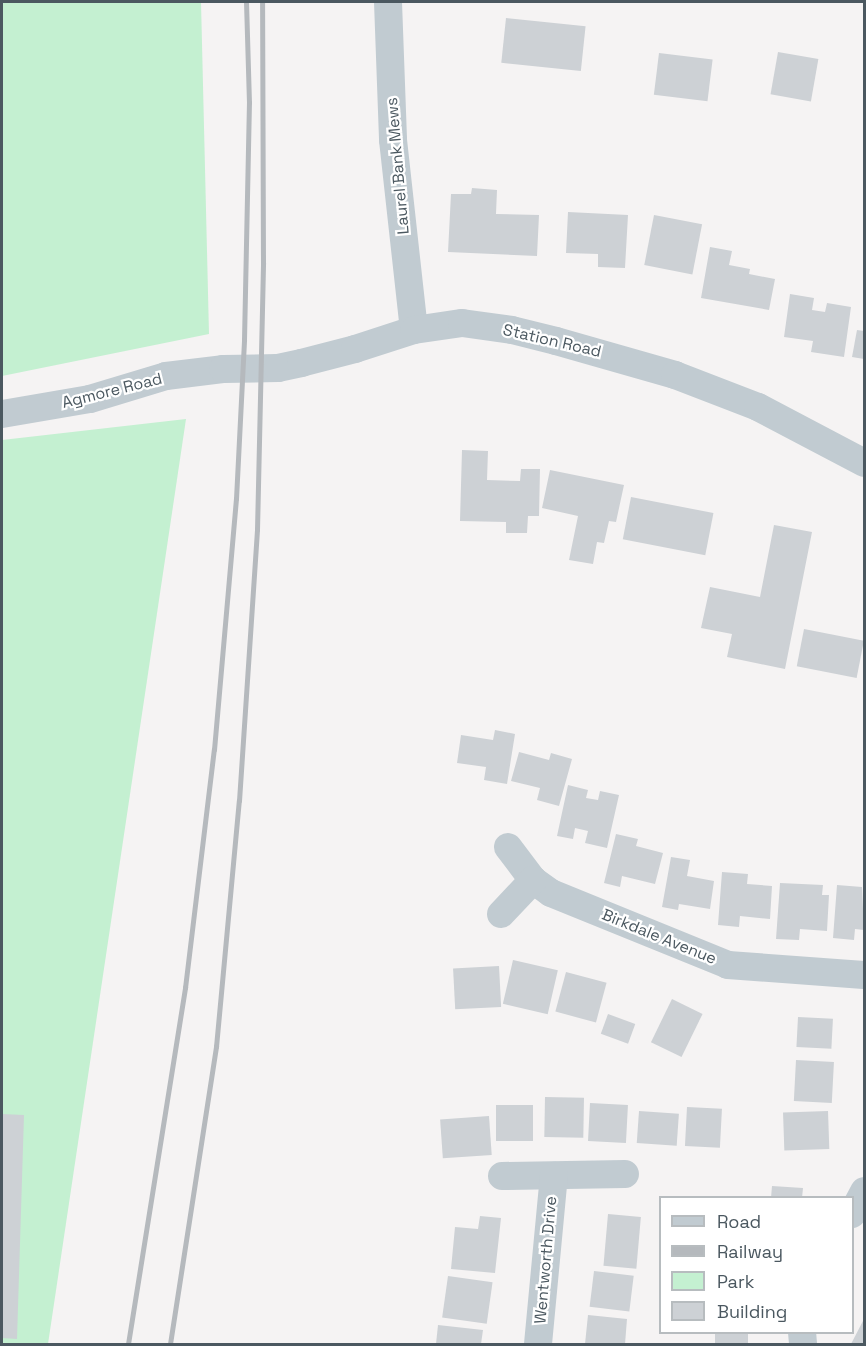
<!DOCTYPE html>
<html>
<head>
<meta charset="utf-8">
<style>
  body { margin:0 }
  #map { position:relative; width:866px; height:1346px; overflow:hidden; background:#f5f3f3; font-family:"Space Grotesk",sans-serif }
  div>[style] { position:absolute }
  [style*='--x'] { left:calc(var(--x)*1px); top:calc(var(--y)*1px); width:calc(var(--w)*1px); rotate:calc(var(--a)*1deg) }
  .green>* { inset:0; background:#c4f0d1 }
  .building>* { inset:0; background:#cdd1d5; transform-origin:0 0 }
  .minor>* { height:28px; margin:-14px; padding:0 14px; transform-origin:14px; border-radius:14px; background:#c1cbd1 }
  .rail>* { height:4.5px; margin:-2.25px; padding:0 2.25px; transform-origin:2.25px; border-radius:2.25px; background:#b5b9bd }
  span { translate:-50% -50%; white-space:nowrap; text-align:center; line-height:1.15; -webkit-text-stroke:4.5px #fff; paint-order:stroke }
  .street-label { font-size:16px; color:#4b5860 }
  .frame { position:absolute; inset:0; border:3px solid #4b5860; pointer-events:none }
  .legend { position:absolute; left:659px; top:1196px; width:195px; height:138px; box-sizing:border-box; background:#fff; border:2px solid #b7bcbf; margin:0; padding:8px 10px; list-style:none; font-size:18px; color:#4b5860 }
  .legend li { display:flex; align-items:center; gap:12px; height:30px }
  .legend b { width:30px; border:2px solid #b7bcbf }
</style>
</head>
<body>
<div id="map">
  <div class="green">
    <i style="clip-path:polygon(2px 2px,201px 2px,209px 334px,2px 376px)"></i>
    <i style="clip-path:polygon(186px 419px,48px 1344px,2px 1344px,2px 440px)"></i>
  </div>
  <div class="building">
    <i style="left:506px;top:18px;width:80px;height:45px;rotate:6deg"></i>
    <i style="left:778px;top:52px;width:41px;height:43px;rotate:10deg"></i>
    <i style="left:659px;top:53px;width:54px;height:42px;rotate:7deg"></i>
    <i style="clip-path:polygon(472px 188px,497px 190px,496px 214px,539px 215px,537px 256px,448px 252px,451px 194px,471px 194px)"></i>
    <i style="clip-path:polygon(568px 212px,628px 215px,625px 268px,598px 267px,598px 254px,566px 253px)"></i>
    <i style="left:654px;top:215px;width:49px;height:51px;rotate:11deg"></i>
    <i style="clip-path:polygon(710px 247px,732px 251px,729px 265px,750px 269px,749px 274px,775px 279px,769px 310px,701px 298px)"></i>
    <i style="clip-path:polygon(790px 294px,814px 298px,812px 310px,825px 312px,827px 303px,851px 307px,844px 357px,811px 352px,813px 341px,784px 337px)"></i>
    <i style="clip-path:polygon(857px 330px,864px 331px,864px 359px,852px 357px)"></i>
    <i style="clip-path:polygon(462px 450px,488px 451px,487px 480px,520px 481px,521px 469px,540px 469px,539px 516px,528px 516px,527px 533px,506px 533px,506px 522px,460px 521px)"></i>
    <i style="clip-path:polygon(550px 470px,624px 485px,616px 522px,609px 521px,604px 543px,597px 542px,593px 564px,569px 560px,578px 516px,542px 508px)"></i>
    <i style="left:631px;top:497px;width:84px;height:43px;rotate:11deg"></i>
    <i style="clip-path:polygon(774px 525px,812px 532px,785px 669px,727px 657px,732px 634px,701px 628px,710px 587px,760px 597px)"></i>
    <i style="left:804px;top:629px;width:61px;height:38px;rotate:11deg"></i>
    <i style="clip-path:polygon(495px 730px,515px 734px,507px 784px,484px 780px,486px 767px,457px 763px,461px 735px,493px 740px)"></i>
    <i style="clip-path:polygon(519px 752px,549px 760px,551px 753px,572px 759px,559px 806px,537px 800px,540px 788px,511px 781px)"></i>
    <i style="clip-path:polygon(568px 785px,588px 790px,586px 798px,598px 800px,600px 791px,619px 795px,607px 848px,585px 843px,588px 831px,575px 828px,573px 839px,557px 836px)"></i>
    <i style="clip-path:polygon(616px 834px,638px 839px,636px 846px,663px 853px,655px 884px,622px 876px,620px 887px,604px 883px)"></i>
    <i style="clip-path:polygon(671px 857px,690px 860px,687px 876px,714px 881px,710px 909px,679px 904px,678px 910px,662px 907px)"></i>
    <i style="clip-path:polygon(722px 872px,748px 874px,747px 884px,772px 886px,770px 919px,740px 916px,739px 927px,718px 925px)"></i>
    <i style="clip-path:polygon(780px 883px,823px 885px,822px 895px,829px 895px,827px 931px,800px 929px,799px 940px,776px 939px)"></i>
    <i style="clip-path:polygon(837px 885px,862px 887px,864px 930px,855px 929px,854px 940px,833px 938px)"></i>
    <i style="left:513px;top:960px;width:46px;height:45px;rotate:13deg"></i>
    <i style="left:499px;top:966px;width:41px;height:46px;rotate:87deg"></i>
    <i style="left:566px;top:972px;width:42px;height:41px;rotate:15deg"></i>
    <i style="left:672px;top:999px;width:34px;height:48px;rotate:26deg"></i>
    <i style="left:608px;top:1014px;width:29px;height:21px;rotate:20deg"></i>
    <i style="left:798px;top:1017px;width:35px;height:30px;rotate:3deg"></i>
    <i style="left:796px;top:1060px;width:38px;height:41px;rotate:3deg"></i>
    <i style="left:545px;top:1097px;width:39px;height:40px;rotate:1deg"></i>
    <i style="left:590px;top:1103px;width:38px;height:38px;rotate:3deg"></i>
    <i style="left:496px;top:1105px;width:37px;height:36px"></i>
    <i style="left:687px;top:1107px;width:35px;height:39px;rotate:3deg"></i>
    <i style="left:639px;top:1111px;width:40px;height:32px;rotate:4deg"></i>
    <i style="left:828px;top:1111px;width:38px;height:45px;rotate:88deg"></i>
    <i style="clip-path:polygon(2px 1114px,24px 1115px,17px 1339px,2px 1338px)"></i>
    <i style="left:489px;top:1116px;width:39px;height:49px;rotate:86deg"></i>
    <i style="clip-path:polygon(772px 1186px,803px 1188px,802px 1198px,771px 1198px)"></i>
    <i style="left:608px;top:1214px;width:33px;height:52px;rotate:5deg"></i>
    <i style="clip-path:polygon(480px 1216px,501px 1218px,495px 1273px,451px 1269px,455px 1227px,478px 1229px)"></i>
    <i style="left:594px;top:1271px;width:40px;height:36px;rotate:7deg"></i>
    <i style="left:448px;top:1276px;width:45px;height:42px;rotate:8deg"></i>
    <i style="clip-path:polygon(588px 1315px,627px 1319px,625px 1344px,585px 1344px)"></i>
    <i style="clip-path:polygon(864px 1319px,864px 1344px,851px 1344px)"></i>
    <i style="clip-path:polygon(438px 1325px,483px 1330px,481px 1344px,436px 1344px)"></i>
    <i style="left:715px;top:1332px;width:33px;height:12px"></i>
  </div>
  <div class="minor">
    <i style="--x:388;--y:2;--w:138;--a:87.9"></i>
    <i style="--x:393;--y:140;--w:191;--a:83.7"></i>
    <i style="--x:2;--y:414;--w:89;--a:-9.7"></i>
    <i style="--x:90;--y:399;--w:79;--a:-16.8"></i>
    <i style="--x:166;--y:376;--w:57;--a:-7"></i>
    <i style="--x:223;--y:369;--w:55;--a:-1"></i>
    <i style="--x:278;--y:368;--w:24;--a:-12"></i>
    <i style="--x:301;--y:363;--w:56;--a:-14.5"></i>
    <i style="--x:355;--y:349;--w:62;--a:-17.9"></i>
    <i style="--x:414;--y:330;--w:49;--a:-8.3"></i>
    <i style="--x:462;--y:323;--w:50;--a:8"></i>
    <i style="--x:512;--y:330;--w:45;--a:14"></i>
    <i style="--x:556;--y:341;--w:124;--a:15.9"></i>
    <i style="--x:675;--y:375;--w:89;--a:21.1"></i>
    <i style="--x:758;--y:407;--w:120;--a:27.8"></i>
    <i style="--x:508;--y:847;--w:41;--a:52.9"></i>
    <i style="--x:533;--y:880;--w:22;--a:36"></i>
    <i style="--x:551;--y:893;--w:191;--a:22.1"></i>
    <i style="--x:728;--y:965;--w:136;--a:4.2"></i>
    <i style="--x:501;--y:914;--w:47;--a:-46.7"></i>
    <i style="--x:502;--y:1176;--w:123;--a:-0.9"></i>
    <i style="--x:852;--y:1214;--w:26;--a:-62"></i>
    <i style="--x:802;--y:1332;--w:12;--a:85"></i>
    <i style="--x:538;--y:1344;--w:169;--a:-84.6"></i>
  </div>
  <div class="rail">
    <i style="--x:128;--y:1344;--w:361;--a:-80.9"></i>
    <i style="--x:185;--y:988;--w:240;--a:-83.1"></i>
    <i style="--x:214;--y:750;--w:252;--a:-85"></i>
    <i style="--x:236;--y:499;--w:159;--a:-87.1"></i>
    <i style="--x:244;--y:340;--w:237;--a:-88.8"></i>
    <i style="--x:249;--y:103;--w:101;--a:-91.7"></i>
    <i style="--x:170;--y:1344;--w:301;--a:-81.2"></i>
    <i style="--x:216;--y:1047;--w:247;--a:-84.7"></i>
    <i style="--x:239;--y:801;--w:272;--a:-86.2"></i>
    <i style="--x:257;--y:530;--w:267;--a:-88.7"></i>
    <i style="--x:263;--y:263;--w:261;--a:-90.2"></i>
  </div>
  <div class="street-label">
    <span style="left:398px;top:166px;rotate:-95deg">Laurel Bank Mews</span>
    <span style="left:552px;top:341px;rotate:13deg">Station Road</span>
    <span style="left:112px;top:391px;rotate:-14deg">Agmore Road</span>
    <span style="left:659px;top:937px;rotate:22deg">Birkdale Avenue</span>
    <span style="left:546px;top:1260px;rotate:-85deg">Wentworth Drive</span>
  </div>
  <div class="frame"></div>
  <ul class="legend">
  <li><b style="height:8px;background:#c1cbd1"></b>Road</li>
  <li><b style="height:8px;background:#b5b9bd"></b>Railway</li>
  <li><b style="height:16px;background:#c4f0d1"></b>Park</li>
  <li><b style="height:16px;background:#cdd1d5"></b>Building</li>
  </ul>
</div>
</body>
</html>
